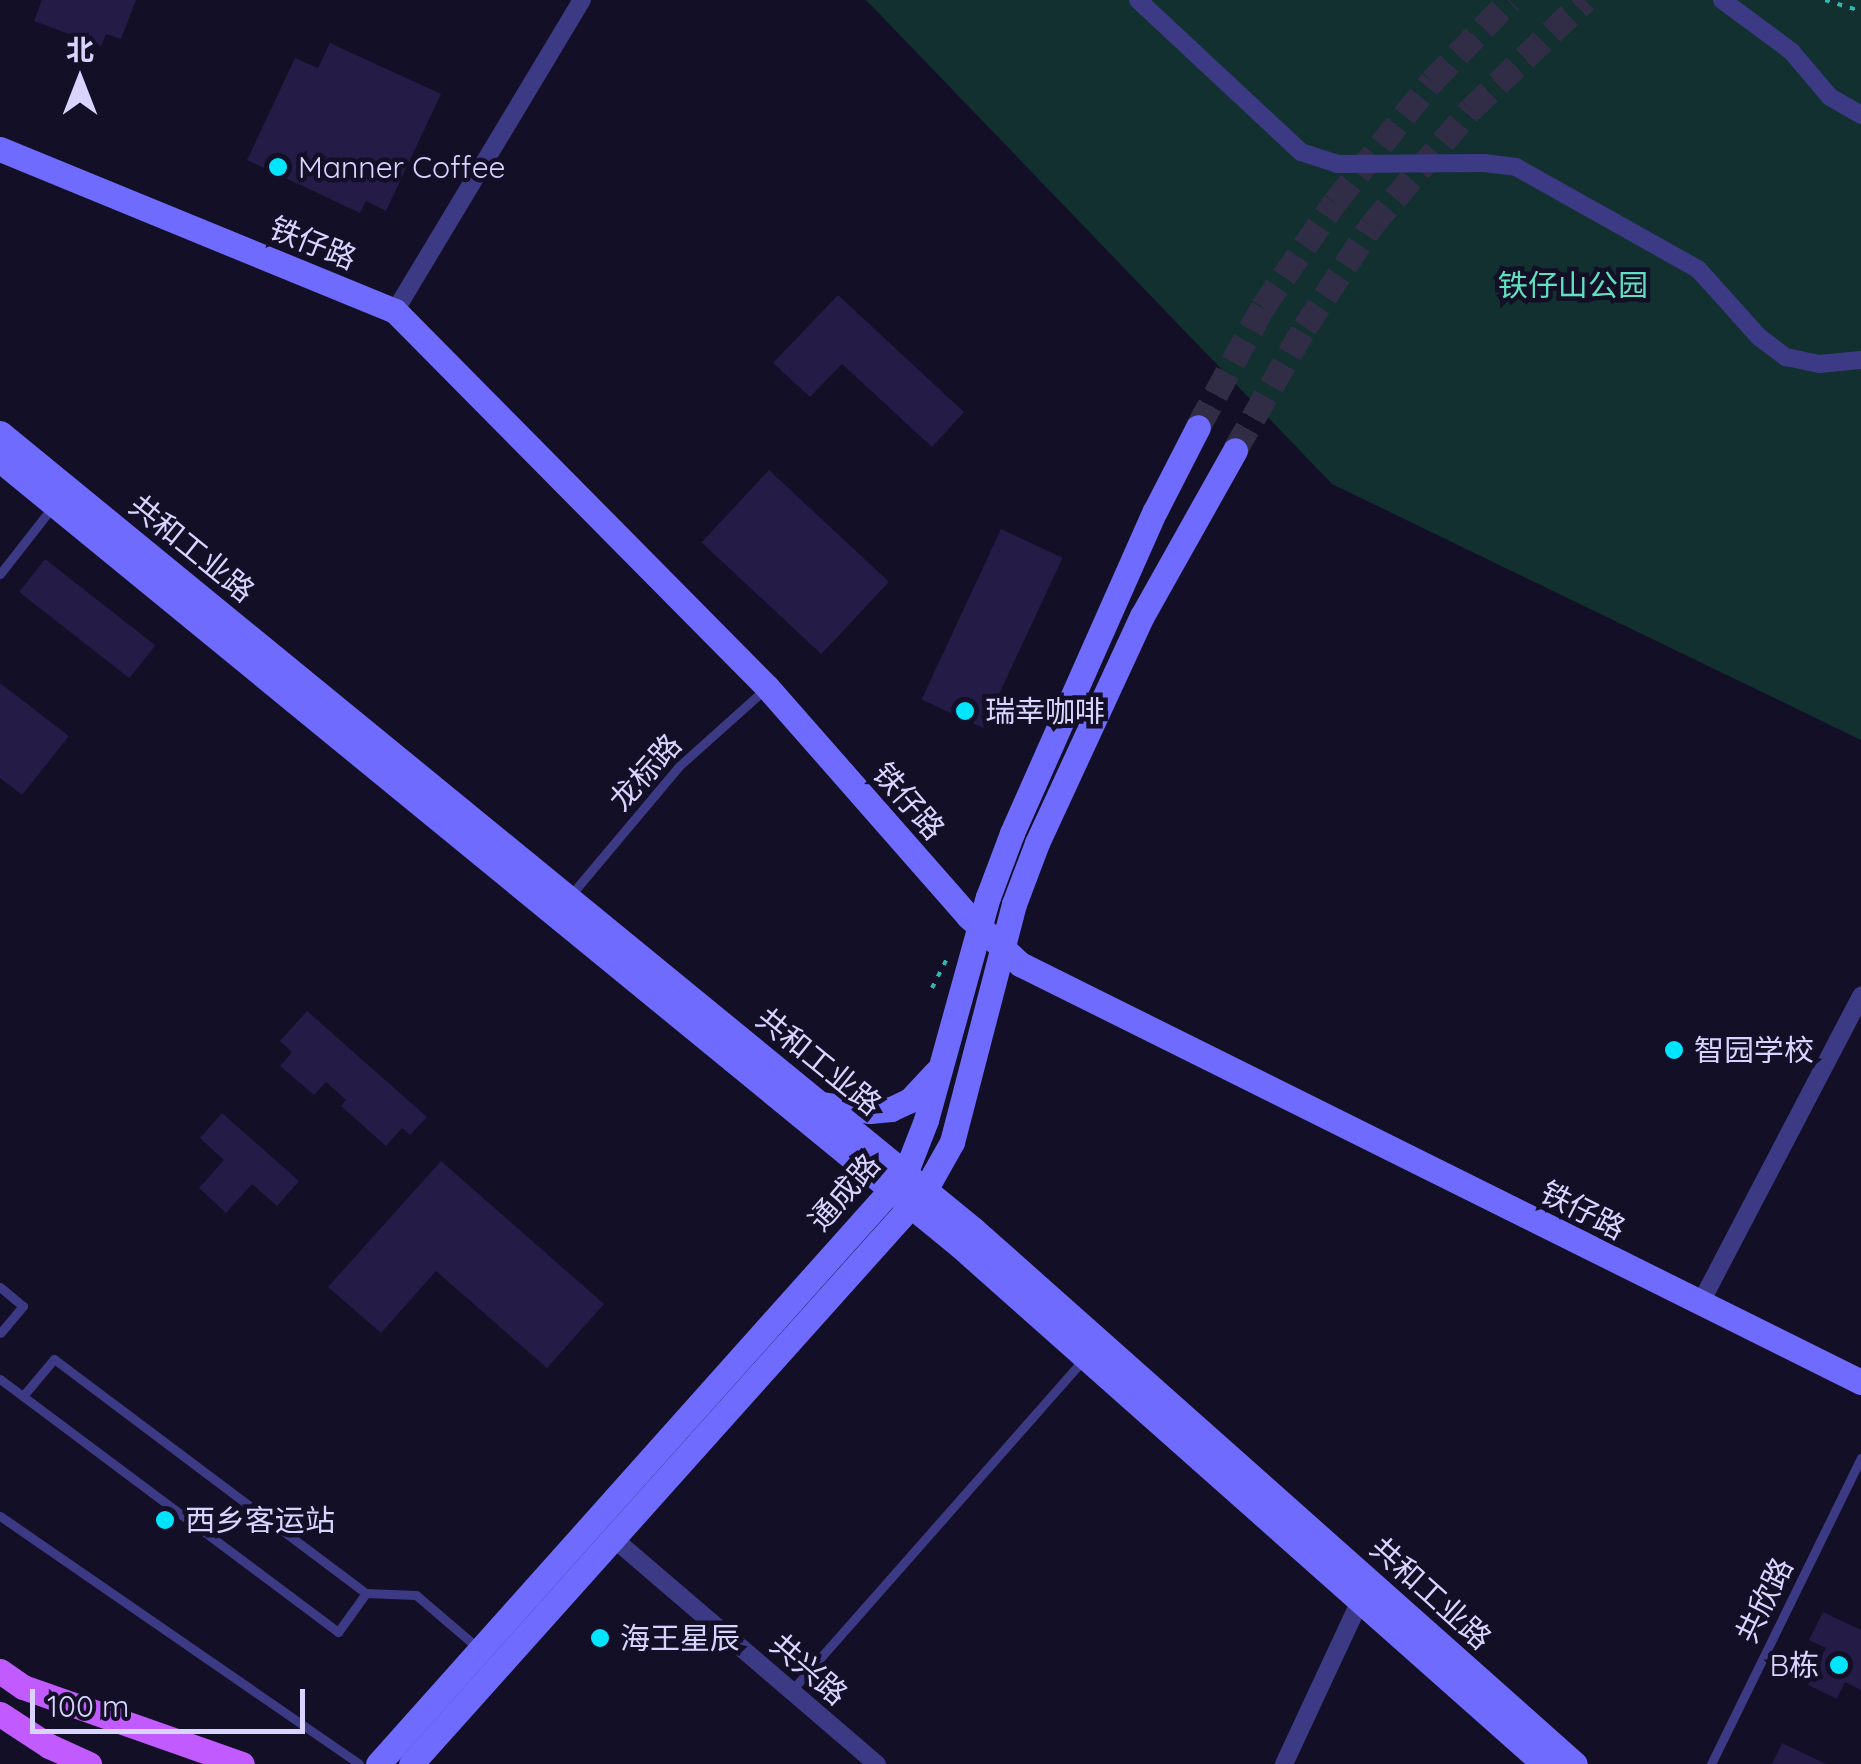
<!DOCTYPE html>
<html>
<head>
<meta charset="utf-8">
<style>
  body { margin:0 }
  #map { position:relative; width:1861px; height:1764px; overflow:hidden; background:#130f26; font-family:Quicksand,"Noto Sans SC",sans-serif }
  div>[style] { position:absolute }
  [style*='--x'] { left:calc(var(--x)*1px); top:calc(var(--y)*1px); width:calc(var(--w)*1px); rotate:calc(var(--a)*1deg) }
  .green>* { inset:0; background:#12302f }
  .building>* { inset:0; background:#241b47; transform-origin:0 0 }
  .secondary-tunnel>* { height:25px; margin-top:-12.5px; transform-origin:0; background:repeating-linear-gradient(90deg,#312d47 0 25px,transparent 0 37px) }
  .path>* { height:4px; margin-top:-2px; transform-origin:0; background:repeating-linear-gradient(90deg,#2fb8b0 0 5px,transparent 0 13px) }
  .lane>* { height:9px; margin:-4.5px; padding:0 4.5px; transform-origin:4.5px; border-radius:4.5px; background:#3d3a85 }
  .street>* { height:18px; margin:-9px; padding:0 9px; transform-origin:9px; border-radius:9px; background:#3d3a85 }
  .secondary>* { height:25px; margin:-12.5px; padding:0 12.5px; transform-origin:12.5px; border-radius:12.5px; background:#6f6bff }
  .primary>* { height:25px; margin:-12.5px; padding:0 12.5px; transform-origin:12.5px; border-radius:12.5px; background:#c25bff }
  .dots>* { width:28px; height:28px; translate:-50% -50%; box-sizing:border-box; border:5px solid #130f26; border-radius:50% }
  span { translate:-50% -50%; white-space:nowrap; text-align:center; line-height:1.15; -webkit-text-stroke:9px #130f26; paint-order:stroke }
  .poi-label { font-size:30px; color:#d9d4ff }
  .left { translate:0 -50%; text-align:left }
  .right { translate:-100% -50%; text-align:right }
  .street-label { font-size:30px; color:#d9d4ff }
  .park-label { font-size:30px; color:#5fe0c0 }
  .north { position:absolute; left:30px; top:30px; width:100px; height:100px; -webkit-text-stroke:8px #130f26; paint-order:stroke; rotate:0deg; font-size:28px; font-weight:700; line-height:40px; text-align:center; color:#d9d4ff }
  .north::after { content:''; display:block; margin:auto; width:35px; height:45px; background:#d9d4ff; clip-path:polygon(50% 0,100% 100%,50% 72%,0 100%) }
  .scale { position:absolute; left:30px; top:1689px; width:275px; height:45px; box-sizing:border-box; border:5px solid #d9d4ff; border-top:0; padding-left:12px; font-size:30px; line-height:35px; white-space:nowrap; color:#d9d4ff; -webkit-text-stroke:8px #130f26; paint-order:stroke }
</style>
</head>
<body>
<div id="map">
  <div class="green">
    <i style="clip-path:polygon(866px 0,1861px 0,1861px 740px,1332px 484px)"></i>
  </div>
  <div class="building">
    <i style="clip-path:polygon(42px 0,136px 0,121px 39px,106px 34px,101px 46px,34px 21px)"></i>
    <i style="clip-path:polygon(330px 43px,441px 94px,386px 211px,366px 201px,360px 213px,247px 160px,295px 58px,318px 68px)"></i>
    <i style="clip-path:polygon(838px 295px,964px 412px,932px 447px,842px 364px,810px 397px,773px 363px)"></i>
    <i style="left:769px;top:470px;width:164px;height:99px;rotate:43deg"></i>
    <i style="left:1001px;top:529px;width:68px;height:188px;rotate:25deg"></i>
    <i style="left:45px;top:559px;width:140px;height:42px;rotate:38deg"></i>
    <i style="clip-path:polygon(0 683px,69px 736px,22px 795px,0 778px)"></i>
    <i style="clip-path:polygon(307px 1011px,427px 1117px,410px 1135px,402px 1128px,386px 1146px,341px 1106px,346px 1100px,326px 1082px,314px 1095px,280px 1066px,292px 1052px,280px 1041px)"></i>
    <i style="clip-path:polygon(222px 1113px,299px 1181px,277px 1206px,252px 1184px,226px 1213px,199px 1188px,224px 1160px,200px 1138px)"></i>
    <i style="clip-path:polygon(441px 1161px,604px 1304px,547px 1368px,436px 1271px,381px 1333px,328px 1287px)"></i>
    <i style="clip-path:polygon(1823px 1612px,1861px 1630px,1861px 1690px,1845px 1682px,1837px 1699px,1808px 1685px,1826px 1648px,1809px 1640px)"></i>
    <i style="clip-path:polygon(1782px 1743px,1826px 1764px,1772px 1764px)"></i>
  </div>
  <div class="secondary-tunnel">
    <i style="--x:1198;--y:427;--w:136;--a:-61.6"></i>
    <i style="--x:1263;--y:307;--w:127;--a:-55.6"></i>
    <i style="--x:1335;--y:202;--w:155;--a:-51.3"></i>
    <i style="--x:1432;--y:81;--w:112;--a:-46.1"></i>
    <i style="--x:1235;--y:450;--w:142;--a:-60.4"></i>
    <i style="--x:1305;--y:327;--w:121;--a:-56.8"></i>
    <i style="--x:1371;--y:226;--w:154;--a:-49.5"></i>
    <i style="--x:1471;--y:109;--w:158;--a:-43.7"></i>
  </div>
  <div class="path">
    <i style="--x:1825;--y:0;--w:38;--a:17"></i>
    <i style="--x:932;--y:988;--w:36;--a:-63"></i>
  </div>
  <div class="lane">
    <i style="--x:0;--y:574;--w:88;--a:-52"></i>
    <i style="--x:570;--y:896;--w:170;--a:-50"></i>
    <i style="--x:679;--y:766;--w:115;--a:-41.8"></i>
    <i style="--x:0;--y:1287;--w:30;--a:40"></i>
    <i style="--x:23;--y:1306;--w:35;--a:130"></i>
    <i style="--x:0;--y:1379;--w:422;--a:36.8"></i>
    <i style="--x:338;--y:1632;--w:48;--a:-54.3"></i>
    <i style="--x:366;--y:1593;--w:50;--a:2.3"></i>
    <i style="--x:416;--y:1595;--w:82;--a:40.5"></i>
    <i style="--x:23;--y:1396;--w:48;--a:-50"></i>
    <i style="--x:54;--y:1359;--w:390;--a:36.9"></i>
    <i style="--x:0;--y:1516;--w:436;--a:34.6"></i>
    <i style="--x:792;--y:1690;--w:441;--a:-48.6"></i>
    <i style="--x:1711;--y:1764;--w:341;--a:-63.9"></i>
  </div>
  <div class="street">
    <i style="--x:1138;--y:0;--w:223;--a:43"></i>
    <i style="--x:1301;--y:152;--w:38;--a:18"></i>
    <i style="--x:1337;--y:164;--w:147;--a:-0.4"></i>
    <i style="--x:1484;--y:163;--w:32;--a:7"></i>
    <i style="--x:1516;--y:167;--w:209;--a:29.3"></i>
    <i style="--x:1698;--y:269;--w:91;--a:48.1"></i>
    <i style="--x:1759;--y:337;--w:34;--a:37"></i>
    <i style="--x:1786;--y:357;--w:34;--a:12"></i>
    <i style="--x:1819;--y:364;--w:42;--a:-5.4"></i>
    <i style="--x:1722;--y:0;--w:86;--a:36.5"></i>
    <i style="--x:1791;--y:51;--w:60;--a:49.7"></i>
    <i style="--x:1830;--y:97;--w:36;--a:30"></i>
    <i style="--x:395;--y:311;--w:363;--a:-59"></i>
    <i style="--x:1700;--y:1304;--w:348;--a:-62.4"></i>
    <i style="--x:613;--y:1538;--w:348;--a:40.6"></i>
    <i style="--x:1284;--y:1764;--w:180;--a:-65"></i>
  </div>
  <div class="secondary">
    <i style="--x:0;--y:149;--w:427;--a:22.3"></i>
    <i style="--x:395;--y:311;--w:529;--a:45.31"></i>
    <i style="--x:767;--y:687;--w:305;--a:48.7"></i>
    <i style="--x:968;--y:916;--w:71;--a:42.7"></i>
    <i style="--x:1020;--y:964;--w:939;--a:26.43"></i>
    <i style="--x:0;--y:433;--w:1257;--a:39.29"></i>
    <i style="--x:973;--y:1229;--w:805;--a:41.63"></i>
    <i style="--x:0;--y:460;--w:1241;--a:39.31"></i>
    <i style="--x:960;--y:1246;--w:781;--a:41.57"></i>
    <i style="--x:822;--y:1104;--w:49;--a:8.3"></i>
    <i style="--x:870;--y:1111;--w:21;--a:-5"></i>
    <i style="--x:891;--y:1109;--w:21;--a:-25"></i>
    <i style="--x:910;--y:1100;--w:38;--a:-47"></i>
    <i style="--x:378;--y:1764;--w:791;--a:-48.23"></i>
    <i style="--x:905;--y:1174;--w:58;--a:-68.7"></i>
    <i style="--x:926;--y:1120;--w:231;--a:-74.5"></i>
    <i style="--x:988;--y:897;--w:68;--a:-69.4"></i>
    <i style="--x:1012;--y:833;--w:352;--a:-66.1"></i>
    <i style="--x:1155;--y:511;--w:94;--a:-62.9"></i>
    <i style="--x:411;--y:1764;--w:771;--a:-48.16"></i>
    <i style="--x:925;--y:1190;--w:55;--a:-60.6"></i>
    <i style="--x:952;--y:1142;--w:246;--a:-75.4"></i>
    <i style="--x:1014;--y:904;--w:65;--a:-69.3"></i>
    <i style="--x:1037;--y:843;--w:250;--a:-65.2"></i>
    <i style="--x:1142;--y:616;--w:190;--a:-60.7"></i>
  </div>
  <div class="primary">
    <i style="--x:0;--y:1671;--w:28;--a:35"></i>
    <i style="--x:23;--y:1687;--w:232;--a:19.4"></i>
    <i style="--x:0;--y:1714;--w:59;--a:33.1"></i>
    <i style="--x:49;--y:1746;--w:44;--a:24.2"></i>
  </div>
  <div class="dots">
    <i style="left:278px;top:167px;background:#00e5ff"></i>
    <i style="left:965px;top:711px;background:#00e5ff"></i>
    <i style="left:1674px;top:1050px;background:#00e5ff"></i>
    <i style="left:165px;top:1520px;background:#00e5ff"></i>
    <i style="left:600px;top:1638px;background:#00e5ff"></i>
    <i style="left:1839px;top:1665px;background:#00e5ff"></i>
  </div>
  <div class="poi-label">
    <span class="left" style="left:298px;top:167px">Manner Coffee</span>
    <span class="left" style="left:985px;top:711px">瑞幸咖啡</span>
    <span class="left" style="left:1694px;top:1050px">智园学校</span>
    <span class="left" style="left:185px;top:1520px">西乡客运站</span>
    <span class="left" style="left:620px;top:1638px">海王星辰</span>
    <span class="right" style="left:1819px;top:1665px">B栋</span>
  </div>
  <div class="street-label">
    <span style="left:313px;top:243px;rotate:22deg">铁仔路</span>
    <span style="left:192px;top:548px;rotate:39deg">共和工业路</span>
    <span style="left:645px;top:772px;rotate:-48deg">龙标路</span>
    <span style="left:909px;top:801px;rotate:49deg">铁仔路</span>
    <span style="left:819px;top:1061px;rotate:39deg">共和工业路</span>
    <span style="left:844px;top:1192px;rotate:-49deg">通成路</span>
    <span style="left:1583px;top:1210px;rotate:27deg">铁仔路</span>
    <span style="left:1431px;top:1593px;rotate:42deg">共和工业路</span>
    <span style="left:1764px;top:1600px;rotate:-64deg">共欣路</span>
    <span style="left:809px;top:1669px;rotate:41deg">共兴路</span>
  </div>
  <div class="park-label">
    <span style="left:1573px;top:285px">铁仔山公园</span>
  </div>
  <div class="north">北</div>
  <div class="scale">100 m</div>
</div>
</body>
</html>
